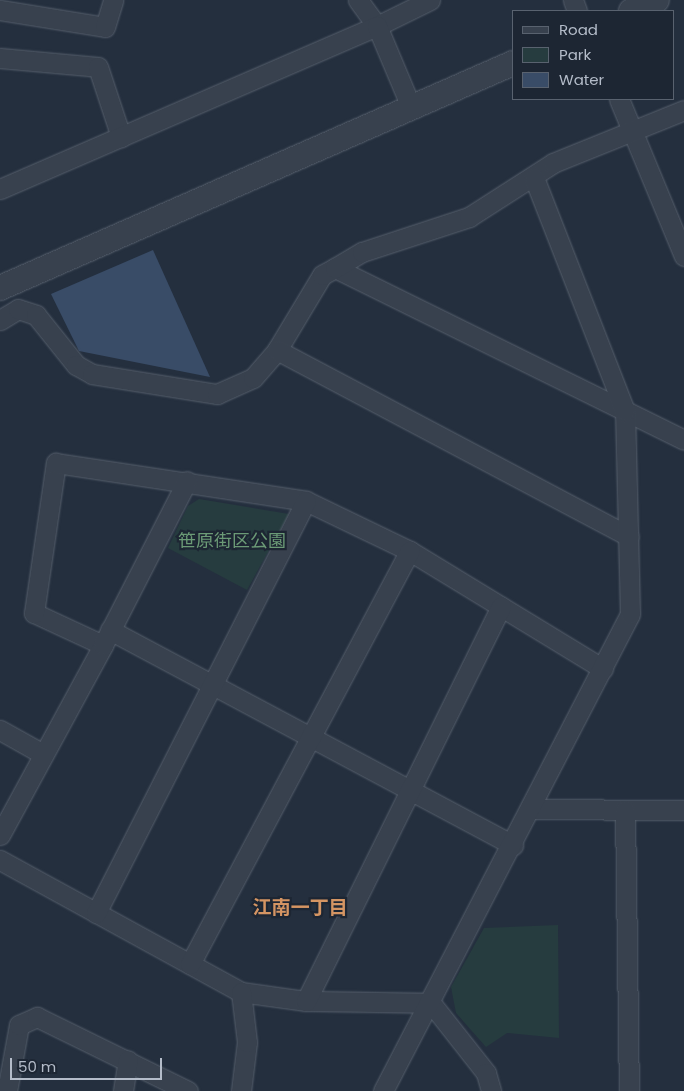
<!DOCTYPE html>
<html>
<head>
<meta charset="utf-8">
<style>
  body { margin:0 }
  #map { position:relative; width:684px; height:1091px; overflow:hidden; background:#242f3e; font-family:Poppins,"Noto Sans JP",sans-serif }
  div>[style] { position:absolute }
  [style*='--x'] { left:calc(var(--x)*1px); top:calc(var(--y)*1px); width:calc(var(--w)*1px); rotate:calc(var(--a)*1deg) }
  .green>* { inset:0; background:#263c3f }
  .water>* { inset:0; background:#394c67 }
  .roads { filter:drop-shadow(0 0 1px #565f6c) drop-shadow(0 0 1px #565f6c) }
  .minor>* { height:19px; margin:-9.5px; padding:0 9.5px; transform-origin:9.5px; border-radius:9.5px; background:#38414e }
  .tertiary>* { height:24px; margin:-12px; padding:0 12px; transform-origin:12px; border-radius:12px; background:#38414e }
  span { translate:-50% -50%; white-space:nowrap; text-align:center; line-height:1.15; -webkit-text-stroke:4.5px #1d2633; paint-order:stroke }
  .park-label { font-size:18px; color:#6b9a76 }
  .neighbourhood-label { font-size:19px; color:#d59563; font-weight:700 }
  .legend { position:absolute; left:512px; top:10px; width:162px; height:90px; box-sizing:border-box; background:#1d2633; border:1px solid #59626f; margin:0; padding:6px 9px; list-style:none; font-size:15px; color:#b4bcc9 }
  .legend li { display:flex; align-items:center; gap:10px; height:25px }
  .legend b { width:25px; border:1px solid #59626f }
  .scale { position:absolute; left:10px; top:1058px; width:152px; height:22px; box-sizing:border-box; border:2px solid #b4bcc9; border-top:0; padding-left:6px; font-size:15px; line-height:18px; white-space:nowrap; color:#b4bcc9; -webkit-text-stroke:4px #1d2633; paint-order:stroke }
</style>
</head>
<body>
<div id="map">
  <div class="green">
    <i style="clip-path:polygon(199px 499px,289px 514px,247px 590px,168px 548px,188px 506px)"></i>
    <i style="clip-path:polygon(558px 925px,559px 1038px,507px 1033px,486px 1047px,456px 1013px,451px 987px,484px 928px)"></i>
  </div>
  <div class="water">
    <i style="clip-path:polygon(153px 250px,210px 377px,79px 351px,51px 294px)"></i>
  </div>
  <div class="roads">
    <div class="minor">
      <i style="--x:358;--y:0;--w:32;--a:54"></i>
      <i style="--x:377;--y:26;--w:59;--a:-26.1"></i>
      <i style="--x:573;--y:0;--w:12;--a:70"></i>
      <i style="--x:0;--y:10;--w:106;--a:9.2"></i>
      <i style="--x:105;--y:27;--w:28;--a:-73"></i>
      <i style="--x:0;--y:58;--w:98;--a:5.2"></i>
      <i style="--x:98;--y:67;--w:74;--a:71.8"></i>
      <i style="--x:619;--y:99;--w:170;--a:67.5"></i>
      <i style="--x:0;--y:189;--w:411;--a:-23.4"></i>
      <i style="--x:377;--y:26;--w:88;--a:67.2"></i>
      <i style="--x:335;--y:268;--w:389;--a:26.2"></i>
      <i style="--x:0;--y:320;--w:21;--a:-31"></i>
      <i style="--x:18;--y:309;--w:19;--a:18"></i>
      <i style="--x:36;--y:315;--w:64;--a:51.3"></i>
      <i style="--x:76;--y:365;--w:18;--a:29"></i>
      <i style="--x:92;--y:374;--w:127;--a:9.1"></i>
      <i style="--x:217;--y:394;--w:39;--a:-24"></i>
      <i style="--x:253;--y:378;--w:37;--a:-49"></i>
      <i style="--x:277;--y:350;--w:87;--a:-59"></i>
      <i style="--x:322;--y:275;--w:15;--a:-28"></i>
      <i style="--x:335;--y:268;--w:31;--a:-31"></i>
      <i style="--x:362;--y:252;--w:113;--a:-18.1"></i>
      <i style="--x:469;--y:217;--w:100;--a:-32.7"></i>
      <i style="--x:553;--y:163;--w:141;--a:-22"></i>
      <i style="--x:277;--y:350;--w:398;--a:27.9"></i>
      <i style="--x:110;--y:630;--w:457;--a:28.1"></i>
      <i style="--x:103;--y:645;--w:76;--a:-155.1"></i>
      <i style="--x:34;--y:613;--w:152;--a:-81.7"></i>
      <i style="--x:56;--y:463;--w:253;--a:8.6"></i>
      <i style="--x:306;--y:501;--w:115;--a:25.7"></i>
      <i style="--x:410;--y:551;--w:226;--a:31.4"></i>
      <i style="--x:0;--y:730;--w:49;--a:29.2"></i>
      <i style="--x:531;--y:809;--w:153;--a:0.4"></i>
      <i style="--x:625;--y:810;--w:281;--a:89.2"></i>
      <i style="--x:0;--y:835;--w:216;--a:-61.5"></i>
      <i style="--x:103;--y:645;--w:184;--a:-62.9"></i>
      <i style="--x:0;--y:860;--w:275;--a:28.7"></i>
      <i style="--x:241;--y:992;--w:66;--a:7.9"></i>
      <i style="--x:306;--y:1001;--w:125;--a:0.9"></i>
      <i style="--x:96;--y:913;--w:462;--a:-63"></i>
      <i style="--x:190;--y:964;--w:468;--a:-62"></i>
      <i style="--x:306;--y:1001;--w:440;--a:-63.7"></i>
      <i style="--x:431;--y:1003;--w:89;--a:51.8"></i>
      <i style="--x:486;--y:1073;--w:19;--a:74"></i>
      <i style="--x:7;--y:1091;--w:67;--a:-79.7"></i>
      <i style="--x:19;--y:1025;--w:20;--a:-24"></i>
      <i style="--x:37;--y:1017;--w:168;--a:26.1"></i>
      <i style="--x:123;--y:1091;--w:31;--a:-81"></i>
      <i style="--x:241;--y:1091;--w:49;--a:-83"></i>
      <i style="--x:247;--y:1042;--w:50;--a:-96.8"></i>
      <i style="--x:383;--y:1091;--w:537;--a:-62.62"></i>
      <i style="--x:630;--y:614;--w:203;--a:-91.4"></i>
      <i style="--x:625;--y:411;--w:250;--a:-111.3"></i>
    </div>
    <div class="tertiary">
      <i style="--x:631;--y:11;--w:28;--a:-23"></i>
      <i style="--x:0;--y:288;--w:560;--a:-23.68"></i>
    </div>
  </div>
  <div class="park-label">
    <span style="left:232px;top:541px">笹原街区公園</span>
  </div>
  <div class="neighbourhood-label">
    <span style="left:300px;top:908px">江南一丁目</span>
  </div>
  <ul class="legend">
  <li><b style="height:6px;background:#38414e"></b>Road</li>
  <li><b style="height:14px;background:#263c3f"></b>Park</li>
  <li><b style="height:14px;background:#394c67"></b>Water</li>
  </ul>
  <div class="scale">50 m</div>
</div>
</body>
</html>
